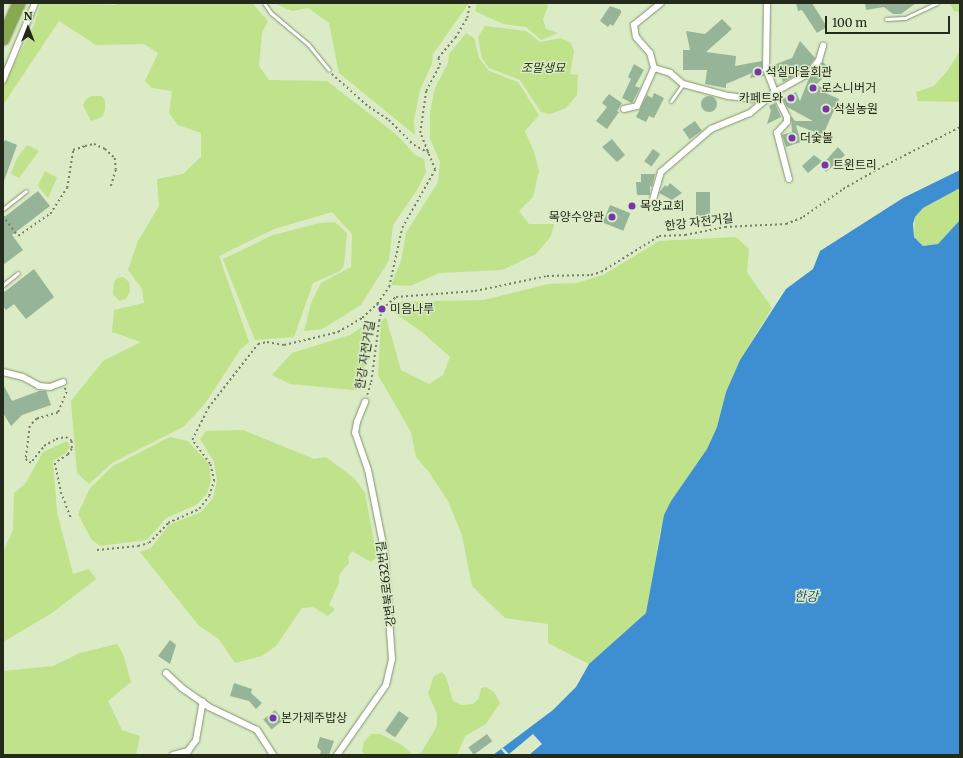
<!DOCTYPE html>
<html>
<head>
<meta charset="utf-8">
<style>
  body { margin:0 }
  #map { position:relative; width:963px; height:758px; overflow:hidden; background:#dbebc5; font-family:Merriweather,"Noto Sans KR",serif }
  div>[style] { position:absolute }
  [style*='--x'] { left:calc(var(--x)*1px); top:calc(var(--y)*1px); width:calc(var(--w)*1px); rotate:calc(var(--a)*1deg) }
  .green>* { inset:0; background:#bfe28a }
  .water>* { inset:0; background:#3e8fd1 }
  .pier>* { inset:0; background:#dbebc5 }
  .building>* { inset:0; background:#96b497; transform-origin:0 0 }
  .round { border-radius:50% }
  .path>* { height:1.5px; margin-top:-0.75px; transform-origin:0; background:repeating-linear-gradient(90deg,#778168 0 2px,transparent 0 5px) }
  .roads { filter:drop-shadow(0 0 1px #83926f) drop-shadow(0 0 1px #83926f) }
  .lane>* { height:3px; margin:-1.5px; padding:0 1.5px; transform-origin:1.5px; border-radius:1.5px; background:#fff }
  .street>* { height:6px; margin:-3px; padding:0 3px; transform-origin:3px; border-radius:3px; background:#fff }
  .highway>* { height:12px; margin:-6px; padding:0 6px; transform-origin:6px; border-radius:6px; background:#88aa4f }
  .dots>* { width:11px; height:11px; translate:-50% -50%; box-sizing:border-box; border:2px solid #dbebc5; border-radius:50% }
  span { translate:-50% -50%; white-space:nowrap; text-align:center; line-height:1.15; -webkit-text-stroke:3px #dbebc5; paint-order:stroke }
  .park-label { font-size:12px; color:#2a3711; font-style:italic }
  .poi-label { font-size:12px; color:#23291b }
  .left { translate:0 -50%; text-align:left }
  .right { translate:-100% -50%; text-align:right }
  .street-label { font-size:12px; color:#23291b }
  .water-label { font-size:13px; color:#18527e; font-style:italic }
  .frame { position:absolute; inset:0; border:4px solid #23291b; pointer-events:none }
  .north { position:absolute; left:8px; top:8px; width:40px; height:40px; -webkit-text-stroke:3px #dbebc5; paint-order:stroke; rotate:0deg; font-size:11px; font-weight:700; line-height:16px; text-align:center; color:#23291b }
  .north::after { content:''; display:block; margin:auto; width:14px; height:18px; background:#23291b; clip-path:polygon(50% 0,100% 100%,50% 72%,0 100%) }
  .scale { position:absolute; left:825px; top:16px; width:125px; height:18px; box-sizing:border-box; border:2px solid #23291b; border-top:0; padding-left:5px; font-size:12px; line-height:14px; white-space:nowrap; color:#23291b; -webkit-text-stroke:3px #dbebc5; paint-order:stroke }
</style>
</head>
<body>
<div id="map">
  <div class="green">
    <i style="clip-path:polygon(41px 3px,115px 5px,117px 3px,252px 3px,268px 21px,262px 33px,259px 66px,269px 80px,327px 81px,397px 135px,415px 155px,424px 159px,426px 172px,417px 190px,393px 225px,389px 260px,361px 305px,322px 329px,304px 331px,311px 303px,321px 283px,351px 267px,352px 234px,332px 212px,274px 229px,219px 256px,249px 342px,240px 350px,204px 405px,183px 427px,112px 463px,89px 484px,77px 473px,71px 401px,103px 361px,141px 342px,112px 332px,114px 310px,144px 303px,142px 289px,128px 270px,138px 241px,159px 206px,157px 179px,183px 174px,201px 157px,201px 133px,178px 125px,169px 113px,172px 91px,152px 88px,145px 81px,158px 53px,144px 44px,96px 45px,59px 21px,3px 105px,3px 86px,34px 25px)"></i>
    <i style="clip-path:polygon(274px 3px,469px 3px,433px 54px,432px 64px,420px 90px,414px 121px,415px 135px,339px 73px,329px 23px,308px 8px,292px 11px)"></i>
    <i style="clip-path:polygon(477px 3px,545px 3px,548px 6px,543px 19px,546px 29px,558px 33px,541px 40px,526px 27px,503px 24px,475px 11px)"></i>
    <i style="clip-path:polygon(950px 3px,960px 3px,960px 12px,954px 11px)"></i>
    <i style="clip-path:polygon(485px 26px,526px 31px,540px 42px,561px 38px,571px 43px,574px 51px,570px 74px,578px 75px,577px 95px,566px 108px,550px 114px,541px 112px,520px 80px,489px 68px,482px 58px,478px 37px)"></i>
    <i style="clip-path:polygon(466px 33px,474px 38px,479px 58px,489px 71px,518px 82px,539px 115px,525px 131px,534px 152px,539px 171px,533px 197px,519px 211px,529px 224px,554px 224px,551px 236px,536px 254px,502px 270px,439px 273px,410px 286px,391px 285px,401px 261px,406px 233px,438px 182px,440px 162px,430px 139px,430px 112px,435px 88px,448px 63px,449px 54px)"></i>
    <i style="clip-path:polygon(960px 51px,960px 102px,918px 101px,916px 92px,934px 86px,948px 70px)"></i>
    <i style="clip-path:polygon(92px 96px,101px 96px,105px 100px,105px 110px,102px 117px,91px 121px,83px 105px,86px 99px)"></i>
    <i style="clip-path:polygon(27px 145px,39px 151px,19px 178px,11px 174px,17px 158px)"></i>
    <i style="clip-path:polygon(45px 171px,57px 178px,48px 198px,38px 186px)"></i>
    <i style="clip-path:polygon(960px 188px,960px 220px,938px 244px,923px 246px,914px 237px,915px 217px,923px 208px)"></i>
    <i style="clip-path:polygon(335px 222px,347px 233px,344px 265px,340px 271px,313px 283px,294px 337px,255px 340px,223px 259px,273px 235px,319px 223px)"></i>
    <i style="clip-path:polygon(736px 237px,749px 249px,747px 272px,772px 308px,740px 360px,726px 392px,717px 427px,707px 449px,671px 501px,659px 536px,652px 589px,646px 613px,589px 664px,548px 643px,548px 624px,505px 618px,472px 586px,462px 535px,448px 501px,429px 472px,416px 457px,411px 432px,378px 375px,381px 322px,386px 317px,401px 370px,429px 384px,443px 375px,450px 357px,422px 332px,389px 309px,394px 302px,484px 300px,548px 284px,577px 283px,603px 275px,659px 241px)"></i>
    <i style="clip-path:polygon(123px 277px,129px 282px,130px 291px,126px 299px,119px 301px,113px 294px,114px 282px,117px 278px)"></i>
    <i style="clip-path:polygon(365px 325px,368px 335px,362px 387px,354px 390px,290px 384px,272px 375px,292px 353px,350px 335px)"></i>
    <i style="clip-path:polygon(243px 430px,314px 459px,326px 457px,354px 478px,365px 493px,377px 557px,371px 562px,352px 551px,348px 557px,349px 563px,339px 575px,339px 583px,329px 605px,335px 609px,328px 616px,313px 607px,302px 608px,276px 646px,262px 656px,235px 663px,219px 639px,199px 626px,140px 552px,151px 548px,169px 525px,201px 512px,213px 498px,217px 480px,214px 462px,200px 439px,206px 431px)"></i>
    <i style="clip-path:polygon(170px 437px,188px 441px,209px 464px,211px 480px,207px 494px,196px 505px,166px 518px,147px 540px,100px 546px,91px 539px,78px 514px,90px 488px,113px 466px)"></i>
    <i style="clip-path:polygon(67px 441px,70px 446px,66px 453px,53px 461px,57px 512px,73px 574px,89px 569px,96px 579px,52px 613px,3px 642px,3px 552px,13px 530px,14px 493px,25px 484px,43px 452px)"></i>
    <i style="clip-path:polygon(117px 644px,123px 654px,131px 682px,108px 701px,122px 730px,140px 736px,136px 755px,3px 755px,3px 671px,53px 666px,80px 653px)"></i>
    <i style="clip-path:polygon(442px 672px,446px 677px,453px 701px,461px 705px,473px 704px,479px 698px,481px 688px,486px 687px,494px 692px,500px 703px,486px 724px,465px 736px,457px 755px,376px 755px,373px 754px,365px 755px,362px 751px,364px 742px,371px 734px,380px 734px,402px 745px,413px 755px,421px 753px,437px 726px,437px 714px,428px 693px,434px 676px)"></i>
  </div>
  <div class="water">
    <i style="clip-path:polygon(960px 170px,960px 188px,923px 208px,915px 217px,913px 224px,914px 237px,923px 246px,938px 244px,960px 220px,960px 755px,493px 755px,553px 710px,576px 687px,589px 664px,646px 613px,664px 515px,671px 501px,707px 449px,717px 427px,726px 392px,740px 360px,786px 289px,813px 269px,820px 251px,903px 198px)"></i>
  </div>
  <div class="pier">
    <i style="clip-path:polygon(533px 734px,542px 744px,529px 755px,506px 755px,501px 749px,503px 748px,509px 754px)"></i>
  </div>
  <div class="building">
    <i style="clip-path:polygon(796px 3px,812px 3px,827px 27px,817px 33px,802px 10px,798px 11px)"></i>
    <i style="clip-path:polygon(865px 3px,916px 3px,901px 14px,893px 14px,884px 7px,866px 10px)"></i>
    <i style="clip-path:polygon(610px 6px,621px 10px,621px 13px,613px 26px,610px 24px,608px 27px,600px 21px)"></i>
    <i style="clip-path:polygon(722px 19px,732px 29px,706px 52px,736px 56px,735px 66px,762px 61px,764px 76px,750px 78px,752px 73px,726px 84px,726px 88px,705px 84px,707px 70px,683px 70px,683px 50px,690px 50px,686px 31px,705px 34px)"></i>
    <i style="clip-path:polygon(800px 41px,815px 58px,806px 70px,783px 82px,779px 72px,773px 74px,771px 66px,792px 58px)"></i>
    <i style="clip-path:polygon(823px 62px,831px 70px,816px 85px,823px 88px,821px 91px,839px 99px,823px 135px,796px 125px,801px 142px,786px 147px,782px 135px,792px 132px,791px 116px,795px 121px,813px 121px,787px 107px,783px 99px,796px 92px,800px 101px,809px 78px)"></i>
    <i style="clip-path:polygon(634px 64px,644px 70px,635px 86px,640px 88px,632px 103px,622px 98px,631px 79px,628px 77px)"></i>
    <i style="clip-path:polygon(654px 93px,664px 98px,654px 118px,649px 116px,646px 122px,636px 117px,647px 95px,652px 98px)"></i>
    <i style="clip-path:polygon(609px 94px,622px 103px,617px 111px,619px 112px,607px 129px,596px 121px,607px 107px,602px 103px)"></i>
    <i class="round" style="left:701px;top:96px;width:16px;height:16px"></i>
    <i style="clip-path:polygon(775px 103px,781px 117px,767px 124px,771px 111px,769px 106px)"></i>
    <i style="left:695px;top:121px;width:12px;height:15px;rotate:55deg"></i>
    <i style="clip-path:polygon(612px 139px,625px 155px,617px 162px,602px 147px)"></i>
    <i style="clip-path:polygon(5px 140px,17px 145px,4px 181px,3px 145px)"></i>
    <i style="clip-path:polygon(838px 147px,845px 155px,826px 172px,821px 166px)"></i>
    <i style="left:653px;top:149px;width:9px;height:15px;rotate:36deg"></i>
    <i style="clip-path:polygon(814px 155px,822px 161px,808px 173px,802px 166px)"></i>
    <i style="clip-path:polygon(641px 174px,655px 174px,652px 187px,650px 186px,650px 195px,637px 195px,636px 182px,641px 182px)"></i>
    <i style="clip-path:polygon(670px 183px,682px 193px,672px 200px,659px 193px,665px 185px,667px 187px)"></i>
    <i style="clip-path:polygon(38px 191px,50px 206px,12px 235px,23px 250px,3px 265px,3px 218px)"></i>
    <i style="left:696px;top:192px;width:14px;height:25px"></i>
    <i style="left:610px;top:205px;width:22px;height:19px;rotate:22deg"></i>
    <i style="clip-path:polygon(34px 269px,54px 297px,26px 319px,14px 304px,6px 310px,3px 306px,3px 293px)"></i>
    <i style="clip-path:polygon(3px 384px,12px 401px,39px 391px,46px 391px,51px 405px,22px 415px,11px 426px,3px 413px)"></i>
    <i style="clip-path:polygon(170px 640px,176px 645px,170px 664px,158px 656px)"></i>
    <i style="clip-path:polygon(234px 683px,252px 689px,251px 693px,262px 703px,256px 709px,249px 701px,230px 696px)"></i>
    <i style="left:275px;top:710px;width:13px;height:15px;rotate:51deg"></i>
    <i style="left:399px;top:711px;width:12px;height:24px;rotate:35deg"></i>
    <i style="left:487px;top:734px;width:9px;height:23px;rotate:54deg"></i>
    <i style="clip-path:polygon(320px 737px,334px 741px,329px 755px,320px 755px,321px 751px,317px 747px)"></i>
  </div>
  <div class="path">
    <i style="--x:332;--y:74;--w:50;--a:41.7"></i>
    <i style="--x:369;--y:107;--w:24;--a:33"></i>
    <i style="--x:389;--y:120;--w:35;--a:45"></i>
    <i style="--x:414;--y:145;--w:17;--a:28"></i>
    <i style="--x:3;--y:216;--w:25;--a:53"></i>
    <i style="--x:18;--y:236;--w:39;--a:-35"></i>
    <i style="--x:50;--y:214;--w:31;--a:-57"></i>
    <i style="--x:67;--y:188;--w:38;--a:-81"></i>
    <i style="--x:73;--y:150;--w:13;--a:-18"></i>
    <i style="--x:85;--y:146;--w:9;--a:-13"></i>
    <i style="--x:94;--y:144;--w:12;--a:24"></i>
    <i style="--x:105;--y:149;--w:13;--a:42"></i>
    <i style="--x:115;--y:158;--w:12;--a:85"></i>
    <i style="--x:116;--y:170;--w:17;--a:107"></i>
    <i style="--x:377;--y:304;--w:7;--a:45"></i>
    <i style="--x:65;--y:388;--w:4;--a:63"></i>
    <i style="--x:67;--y:392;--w:23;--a:113"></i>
    <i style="--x:58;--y:413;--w:22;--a:164"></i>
    <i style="--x:37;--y:419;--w:10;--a:135"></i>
    <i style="--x:30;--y:426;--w:33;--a:97"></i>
    <i style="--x:26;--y:459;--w:5;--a:53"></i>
    <i style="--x:29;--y:463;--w:4;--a:-34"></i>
    <i style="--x:32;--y:461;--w:19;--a:-51"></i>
    <i style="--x:44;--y:446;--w:14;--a:-30"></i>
    <i style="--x:56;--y:439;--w:10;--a:-11"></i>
    <i style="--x:66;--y:437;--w:7;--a:34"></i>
    <i style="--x:72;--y:441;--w:8;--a:90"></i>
    <i style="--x:72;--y:449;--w:7;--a:124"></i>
    <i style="--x:68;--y:455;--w:15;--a:148"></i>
    <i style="--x:55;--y:463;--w:30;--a:78"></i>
    <i style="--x:61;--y:492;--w:28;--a:69"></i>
    <i style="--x:367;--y:395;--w:14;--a:-73"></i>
    <i style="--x:371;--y:382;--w:62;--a:-82.5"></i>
    <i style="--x:379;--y:321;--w:12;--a:-76"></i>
    <i style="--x:382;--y:309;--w:18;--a:-41"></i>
    <i style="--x:396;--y:297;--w:79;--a:-4.3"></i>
    <i style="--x:475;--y:291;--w:74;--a:-11.8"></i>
    <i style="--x:547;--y:276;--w:44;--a:-1.3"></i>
    <i style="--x:591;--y:275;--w:10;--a:-17"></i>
    <i style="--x:601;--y:272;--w:68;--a:-31.8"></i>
    <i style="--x:659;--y:236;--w:26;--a:-2"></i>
    <i style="--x:685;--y:235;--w:41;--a:-11.3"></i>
    <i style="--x:725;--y:227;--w:61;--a:-2.8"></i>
    <i style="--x:786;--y:224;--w:18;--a:-22"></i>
    <i style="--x:803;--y:217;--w:49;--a:-35"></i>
    <i style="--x:843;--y:189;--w:45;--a:-29.4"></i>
    <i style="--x:882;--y:167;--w:88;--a:-27.1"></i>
    <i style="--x:97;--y:550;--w:41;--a:-5.6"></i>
    <i style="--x:138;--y:546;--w:11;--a:-15"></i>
    <i style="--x:149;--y:543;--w:28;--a:-46"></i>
    <i style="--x:168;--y:523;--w:34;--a:-24"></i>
    <i style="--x:199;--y:509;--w:16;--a:-52"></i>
    <i style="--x:209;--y:496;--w:16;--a:-72"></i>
    <i style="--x:214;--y:481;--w:17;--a:-103"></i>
    <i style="--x:210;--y:464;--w:30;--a:-127"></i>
    <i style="--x:192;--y:440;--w:36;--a:-63"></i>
    <i style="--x:208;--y:408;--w:81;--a:-52"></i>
    <i style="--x:258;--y:344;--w:9;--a:-13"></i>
    <i style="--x:267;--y:342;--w:17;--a:10"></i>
    <i style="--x:284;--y:345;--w:56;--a:-13.5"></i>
    <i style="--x:338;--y:332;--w:28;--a:-30"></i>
    <i style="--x:362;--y:318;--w:21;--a:-43"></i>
    <i style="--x:377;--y:304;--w:21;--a:-55"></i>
    <i style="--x:389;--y:287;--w:60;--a:-77.6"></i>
    <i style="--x:402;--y:228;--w:67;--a:-60.4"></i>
    <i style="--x:435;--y:170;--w:40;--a:-112"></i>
    <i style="--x:420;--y:133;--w:42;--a:-81.9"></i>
    <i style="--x:426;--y:91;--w:30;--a:-62"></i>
    <i style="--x:440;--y:65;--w:7;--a:-106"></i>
    <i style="--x:438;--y:58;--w:26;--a:-50"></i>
    <i style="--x:455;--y:38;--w:23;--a:-59"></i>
    <i style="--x:467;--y:18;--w:15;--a:-79"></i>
  </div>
  <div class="roads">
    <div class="lane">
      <i style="--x:264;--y:3;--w:12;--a:55"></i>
      <i style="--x:271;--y:13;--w:48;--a:40"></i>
      <i style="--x:308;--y:44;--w:33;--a:51"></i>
      <i style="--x:886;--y:19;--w:19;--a:-3"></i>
      <i style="--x:905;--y:18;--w:35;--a:-25"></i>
      <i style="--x:671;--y:101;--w:21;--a:-55"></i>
      <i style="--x:3;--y:209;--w:29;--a:-38"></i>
      <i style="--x:3;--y:285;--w:19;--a:-39"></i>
    </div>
    <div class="street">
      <i style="--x:661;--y:3;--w:35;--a:141"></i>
      <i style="--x:634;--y:25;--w:12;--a:81"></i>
      <i style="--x:636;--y:37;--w:21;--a:49"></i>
      <i style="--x:650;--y:53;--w:16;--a:75"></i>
      <i style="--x:654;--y:68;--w:17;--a:17"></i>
      <i style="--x:670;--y:73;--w:17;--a:40"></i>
      <i style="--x:683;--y:84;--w:47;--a:14.9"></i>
      <i style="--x:728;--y:96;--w:37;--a:6"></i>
      <i style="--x:3;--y:80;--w:83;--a:-67.4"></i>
      <i style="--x:624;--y:109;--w:13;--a:-13"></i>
      <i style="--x:637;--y:106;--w:42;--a:-65.9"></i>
      <i style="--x:789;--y:179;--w:48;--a:-104.6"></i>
      <i style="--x:777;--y:133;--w:15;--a:-48"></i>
      <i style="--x:787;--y:122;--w:5;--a:-90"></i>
      <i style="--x:787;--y:117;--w:28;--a:-116"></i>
      <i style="--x:775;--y:92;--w:39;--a:-29"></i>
      <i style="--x:809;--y:73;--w:16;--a:-52"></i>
      <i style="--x:819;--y:60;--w:15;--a:-74"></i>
      <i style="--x:652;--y:203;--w:32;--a:-74"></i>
      <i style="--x:661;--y:172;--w:66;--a:-40.7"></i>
      <i style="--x:711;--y:129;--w:42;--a:-22.3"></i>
      <i style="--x:750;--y:113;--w:33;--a:-40"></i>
      <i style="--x:775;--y:92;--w:25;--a:-111"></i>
      <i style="--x:766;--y:69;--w:66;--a:-89.1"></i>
      <i style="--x:3;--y:372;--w:21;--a:14"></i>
      <i style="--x:23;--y:377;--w:18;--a:29"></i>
      <i style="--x:39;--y:386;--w:11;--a:5"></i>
      <i style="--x:50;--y:387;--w:14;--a:-21"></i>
      <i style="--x:166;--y:673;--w:22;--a:43"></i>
      <i style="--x:182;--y:688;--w:33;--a:35"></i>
      <i style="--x:209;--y:707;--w:53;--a:25.6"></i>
      <i style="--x:257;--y:730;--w:30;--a:57"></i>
      <i style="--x:173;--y:755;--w:16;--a:-15"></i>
      <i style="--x:188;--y:751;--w:14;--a:-54"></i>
      <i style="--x:196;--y:740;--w:39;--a:-80"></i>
      <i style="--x:337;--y:755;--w:85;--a:-55"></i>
      <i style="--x:386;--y:685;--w:27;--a:-77"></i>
      <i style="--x:392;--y:659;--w:110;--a:-94.2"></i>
      <i style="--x:384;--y:549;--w:81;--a:-101.4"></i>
      <i style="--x:368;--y:470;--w:39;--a:-109"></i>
      <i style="--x:355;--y:433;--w:11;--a:-80"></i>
      <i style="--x:357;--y:422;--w:22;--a:-68"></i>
    </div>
    <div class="highway">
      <i style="--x:3;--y:39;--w:39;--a:-66"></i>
    </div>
  </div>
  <div class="dots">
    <i style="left:758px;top:72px;background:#7635aa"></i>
    <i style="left:813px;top:88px;background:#7635aa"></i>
    <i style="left:791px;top:98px;background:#7635aa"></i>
    <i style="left:826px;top:109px;background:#7635aa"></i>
    <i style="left:792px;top:138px;background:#7635aa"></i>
    <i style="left:825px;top:165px;background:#7635aa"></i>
    <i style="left:632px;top:206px;background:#7635aa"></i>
    <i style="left:612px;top:217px;background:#7635aa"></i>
    <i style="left:382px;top:309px;background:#7635aa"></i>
    <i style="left:273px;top:718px;background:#7635aa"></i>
  </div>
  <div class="park-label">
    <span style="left:543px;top:68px">조말생묘</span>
  </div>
  <div class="poi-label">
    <span class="left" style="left:766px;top:72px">석실마을회관</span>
    <span class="left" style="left:821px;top:88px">로스니버거</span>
    <span class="right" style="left:783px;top:98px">카페트와</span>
    <span class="left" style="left:834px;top:109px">석실농원</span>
    <span class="left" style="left:800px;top:138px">더숯불</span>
    <span class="left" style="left:833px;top:165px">트윈트리</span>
    <span class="left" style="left:640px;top:206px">목양교회</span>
    <span class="right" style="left:604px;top:217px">목양수양관</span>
    <span class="left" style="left:390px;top:309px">미음나루</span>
    <span class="left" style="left:281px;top:718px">본가제주밥상</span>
  </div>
  <div class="street-label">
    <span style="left:699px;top:222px;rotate:-7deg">한강 자전거길</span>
    <span style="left:365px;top:355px;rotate:-81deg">한강 자전거길</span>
    <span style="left:386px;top:584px;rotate:-97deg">강변북로632번길</span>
  </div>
  <div class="water-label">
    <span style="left:806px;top:597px">한강</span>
  </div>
  <div class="frame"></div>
  <div class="north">N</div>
  <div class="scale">100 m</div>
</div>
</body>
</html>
